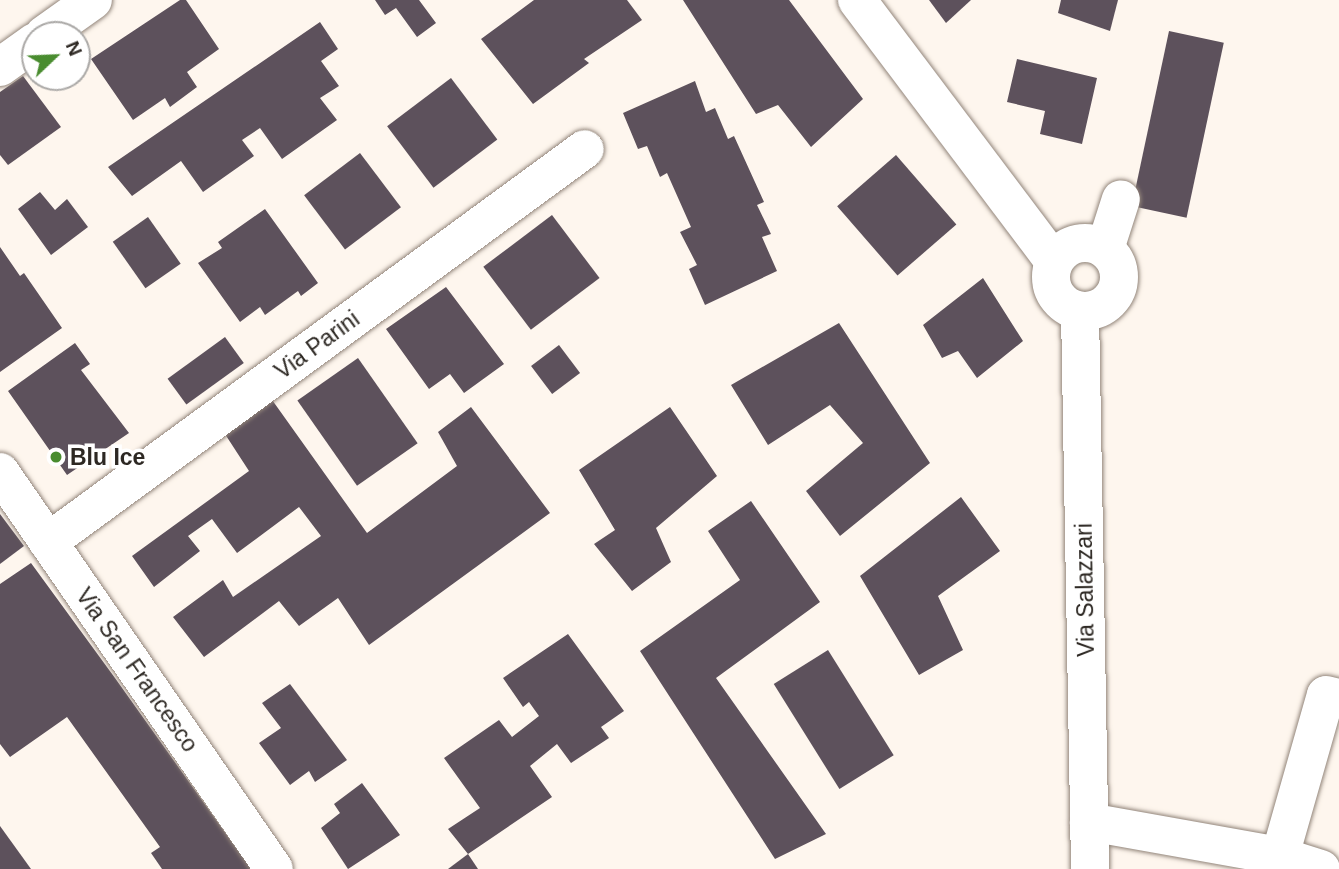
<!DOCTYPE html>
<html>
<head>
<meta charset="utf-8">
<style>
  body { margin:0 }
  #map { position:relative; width:1339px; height:869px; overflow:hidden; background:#fef6ee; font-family:Helvetica,sans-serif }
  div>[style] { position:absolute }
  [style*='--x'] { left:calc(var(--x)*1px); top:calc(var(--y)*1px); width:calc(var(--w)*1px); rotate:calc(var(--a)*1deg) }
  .building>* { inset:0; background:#5d515c; transform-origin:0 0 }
  .roads { filter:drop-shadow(0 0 2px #92857a) drop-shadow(0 0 2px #92857a) }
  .street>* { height:38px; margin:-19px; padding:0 19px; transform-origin:19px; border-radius:19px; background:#fff }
  .street>.ring { margin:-19px; padding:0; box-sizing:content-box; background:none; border:38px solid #fff; border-radius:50% }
  .secondary>* { height:38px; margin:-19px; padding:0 19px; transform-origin:19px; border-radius:19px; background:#fff }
  .dots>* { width:19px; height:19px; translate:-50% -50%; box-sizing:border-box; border:4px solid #fff; border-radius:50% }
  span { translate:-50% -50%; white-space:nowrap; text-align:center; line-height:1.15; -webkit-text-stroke:7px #fff; paint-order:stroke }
  .street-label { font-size:23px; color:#2d2823 }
  .poi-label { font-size:23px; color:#2d2823; font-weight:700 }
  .left { translate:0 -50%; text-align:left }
  .north { position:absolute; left:21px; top:21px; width:70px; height:70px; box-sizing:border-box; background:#fff; border:2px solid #aba9a7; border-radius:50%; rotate:67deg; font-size:19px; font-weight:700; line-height:28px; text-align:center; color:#2d2823 }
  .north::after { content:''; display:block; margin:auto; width:24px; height:32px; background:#498c2f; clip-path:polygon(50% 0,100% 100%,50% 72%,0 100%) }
</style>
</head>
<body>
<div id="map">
  <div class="building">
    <i style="clip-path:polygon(180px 0,186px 0,219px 49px,187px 72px,197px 87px,170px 107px,165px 98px,133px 120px,91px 59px)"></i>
    <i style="clip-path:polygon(375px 0,419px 0,436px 23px,417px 37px,396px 8px,385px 15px)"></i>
    <i style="clip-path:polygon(534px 0,627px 0,642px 20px,584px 59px,589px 63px,533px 104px,481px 39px)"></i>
    <i style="clip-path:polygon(683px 0,789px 0,863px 99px,811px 147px,778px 105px,756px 114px)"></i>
    <i style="clip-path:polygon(929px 0,971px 0,946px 23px)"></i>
    <i style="clip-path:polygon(1061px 0,1118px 0,1110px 31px,1058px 13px)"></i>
    <i style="clip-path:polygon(320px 22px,338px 49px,321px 61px,339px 86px,320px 98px,337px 120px,282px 159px,260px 128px,242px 140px,254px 156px,203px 192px,181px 161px,132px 196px,108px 167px)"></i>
    <i style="left:1169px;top:31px;width:56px;height:179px;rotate:12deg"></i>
    <i style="clip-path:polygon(1017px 59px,1097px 78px,1082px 144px,1040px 134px,1045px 111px,1007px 102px)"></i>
    <i style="clip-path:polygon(23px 76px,61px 127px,8px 165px,0 155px,0 92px)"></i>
    <i style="left:451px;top:78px;width:77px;height:80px;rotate:53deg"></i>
    <i style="clip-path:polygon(695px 81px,706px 112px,715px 108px,728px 139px,734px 136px,764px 202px,757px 205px,771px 234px,762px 237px,777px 271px,705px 305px,689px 269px,697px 265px,680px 232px,691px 227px,667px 173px,660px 177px,647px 146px,638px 149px,623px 113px)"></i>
    <i style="left:360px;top:153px;width:68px;height:70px;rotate:53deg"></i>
    <i style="left:896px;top:155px;width:92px;height:78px;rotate:49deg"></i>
    <i style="clip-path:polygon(40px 192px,55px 210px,67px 199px,88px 227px,51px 255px,18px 209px)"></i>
    <i style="clip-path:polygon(265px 209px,318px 283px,301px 296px,298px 291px,265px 315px,260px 307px,240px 322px,198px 263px,222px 248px,218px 242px)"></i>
    <i style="left:552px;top:215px;width:79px;height:86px;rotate:53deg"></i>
    <i style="left:148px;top:217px;width:57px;height:43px;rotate:55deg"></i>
    <i style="clip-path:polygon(0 247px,20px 276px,24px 273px,62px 328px,0 372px)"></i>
    <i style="clip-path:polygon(983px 278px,1023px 341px,977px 378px,958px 351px,942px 358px,923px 325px)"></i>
    <i style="clip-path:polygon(446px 287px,504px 364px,464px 393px,450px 374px,429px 389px,386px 329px)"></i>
    <i style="clip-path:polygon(839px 323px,930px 463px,840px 536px,806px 491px,863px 443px,830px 405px,768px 445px,731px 385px)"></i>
    <i style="left:225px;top:337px;width:32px;height:71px;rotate:54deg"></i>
    <i style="clip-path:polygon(75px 343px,90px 364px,81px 370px,129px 433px,67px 475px,8px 391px)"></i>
    <i style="left:559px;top:345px;width:35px;height:35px;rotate:53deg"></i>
    <i style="left:358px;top:358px;width:104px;height:74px;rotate:55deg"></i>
    <i style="clip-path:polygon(270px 397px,367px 533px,457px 466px,438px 432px,471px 407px,550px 513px,369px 645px,338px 598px,299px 626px,279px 601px,204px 657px,173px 617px,223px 580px,233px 597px,321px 536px,299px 507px,237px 553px,212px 519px,188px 536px,200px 551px,154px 587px,132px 556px,249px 471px,223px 431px)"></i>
    <i style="clip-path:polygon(670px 407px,717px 476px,656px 528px,671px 562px,632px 591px,594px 544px,615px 530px,579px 470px)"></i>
    <i style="clip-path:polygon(961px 497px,1000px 551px,938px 596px,963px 650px,919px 675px,860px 576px)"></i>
    <i style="clip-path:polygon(751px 501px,820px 602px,716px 678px,826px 834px,775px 859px,640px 651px,740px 580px,708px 531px)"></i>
    <i style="clip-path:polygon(0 514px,24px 546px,0 564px)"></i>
    <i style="clip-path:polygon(31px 563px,115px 678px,251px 869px,162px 869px,151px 853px,160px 847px,67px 717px,10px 757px,0 744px,0 584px)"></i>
    <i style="clip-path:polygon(568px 634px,624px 711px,601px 727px,609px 738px,571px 763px,557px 744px,530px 766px,552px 797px,468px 854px,448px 829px,480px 808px,444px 758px,499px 720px,512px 737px,539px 716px,529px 702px,523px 707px,503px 678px)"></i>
    <i style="left:828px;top:650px;width:124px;height:64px;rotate:58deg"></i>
    <i style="clip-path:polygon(290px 684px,347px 760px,315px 782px,309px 771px,290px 785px,259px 743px,281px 728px,262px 703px)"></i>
    <i style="clip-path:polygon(362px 783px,400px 835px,348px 869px,321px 828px,340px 813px,334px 804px)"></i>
    <i style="clip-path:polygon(0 826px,31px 869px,0 869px)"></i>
    <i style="clip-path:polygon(468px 854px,478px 869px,448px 869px)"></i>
  </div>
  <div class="roads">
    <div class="street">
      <i style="--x:857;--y:0;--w:327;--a:53"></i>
      <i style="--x:44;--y:35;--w:60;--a:-35.5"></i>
      <i style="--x:0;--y:67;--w:43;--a:-35.5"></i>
      <i class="ring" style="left:1051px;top:243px;width:30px;height:30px"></i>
      <i style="--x:1105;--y:249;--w:52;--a:-72.3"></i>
      <i style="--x:1080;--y:311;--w:558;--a:88.97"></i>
      <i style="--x:48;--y:542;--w:665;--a:-36.2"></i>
      <i style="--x:1089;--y:822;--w:194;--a:10.1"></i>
      <i style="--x:1280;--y:856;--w:167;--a:-74.1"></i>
      <i style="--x:1326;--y:695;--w:13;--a:13"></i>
      <i style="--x:1280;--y:856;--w:43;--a:17.6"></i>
    </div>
    <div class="secondary">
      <i style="--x:0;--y:472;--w:482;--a:55.4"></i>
    </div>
  </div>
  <div class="dots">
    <i style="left:56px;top:457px;background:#498c2f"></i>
  </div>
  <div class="street-label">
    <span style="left:317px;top:345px;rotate:-36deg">Via Parini</span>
    <span style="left:1085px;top:590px;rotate:-91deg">Via Salazzari</span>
    <span style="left:137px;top:670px;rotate:55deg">Via San Francesco</span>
  </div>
  <div class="poi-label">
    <span class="left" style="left:70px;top:457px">Blu Ice</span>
  </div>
  <div class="north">N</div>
</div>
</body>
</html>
